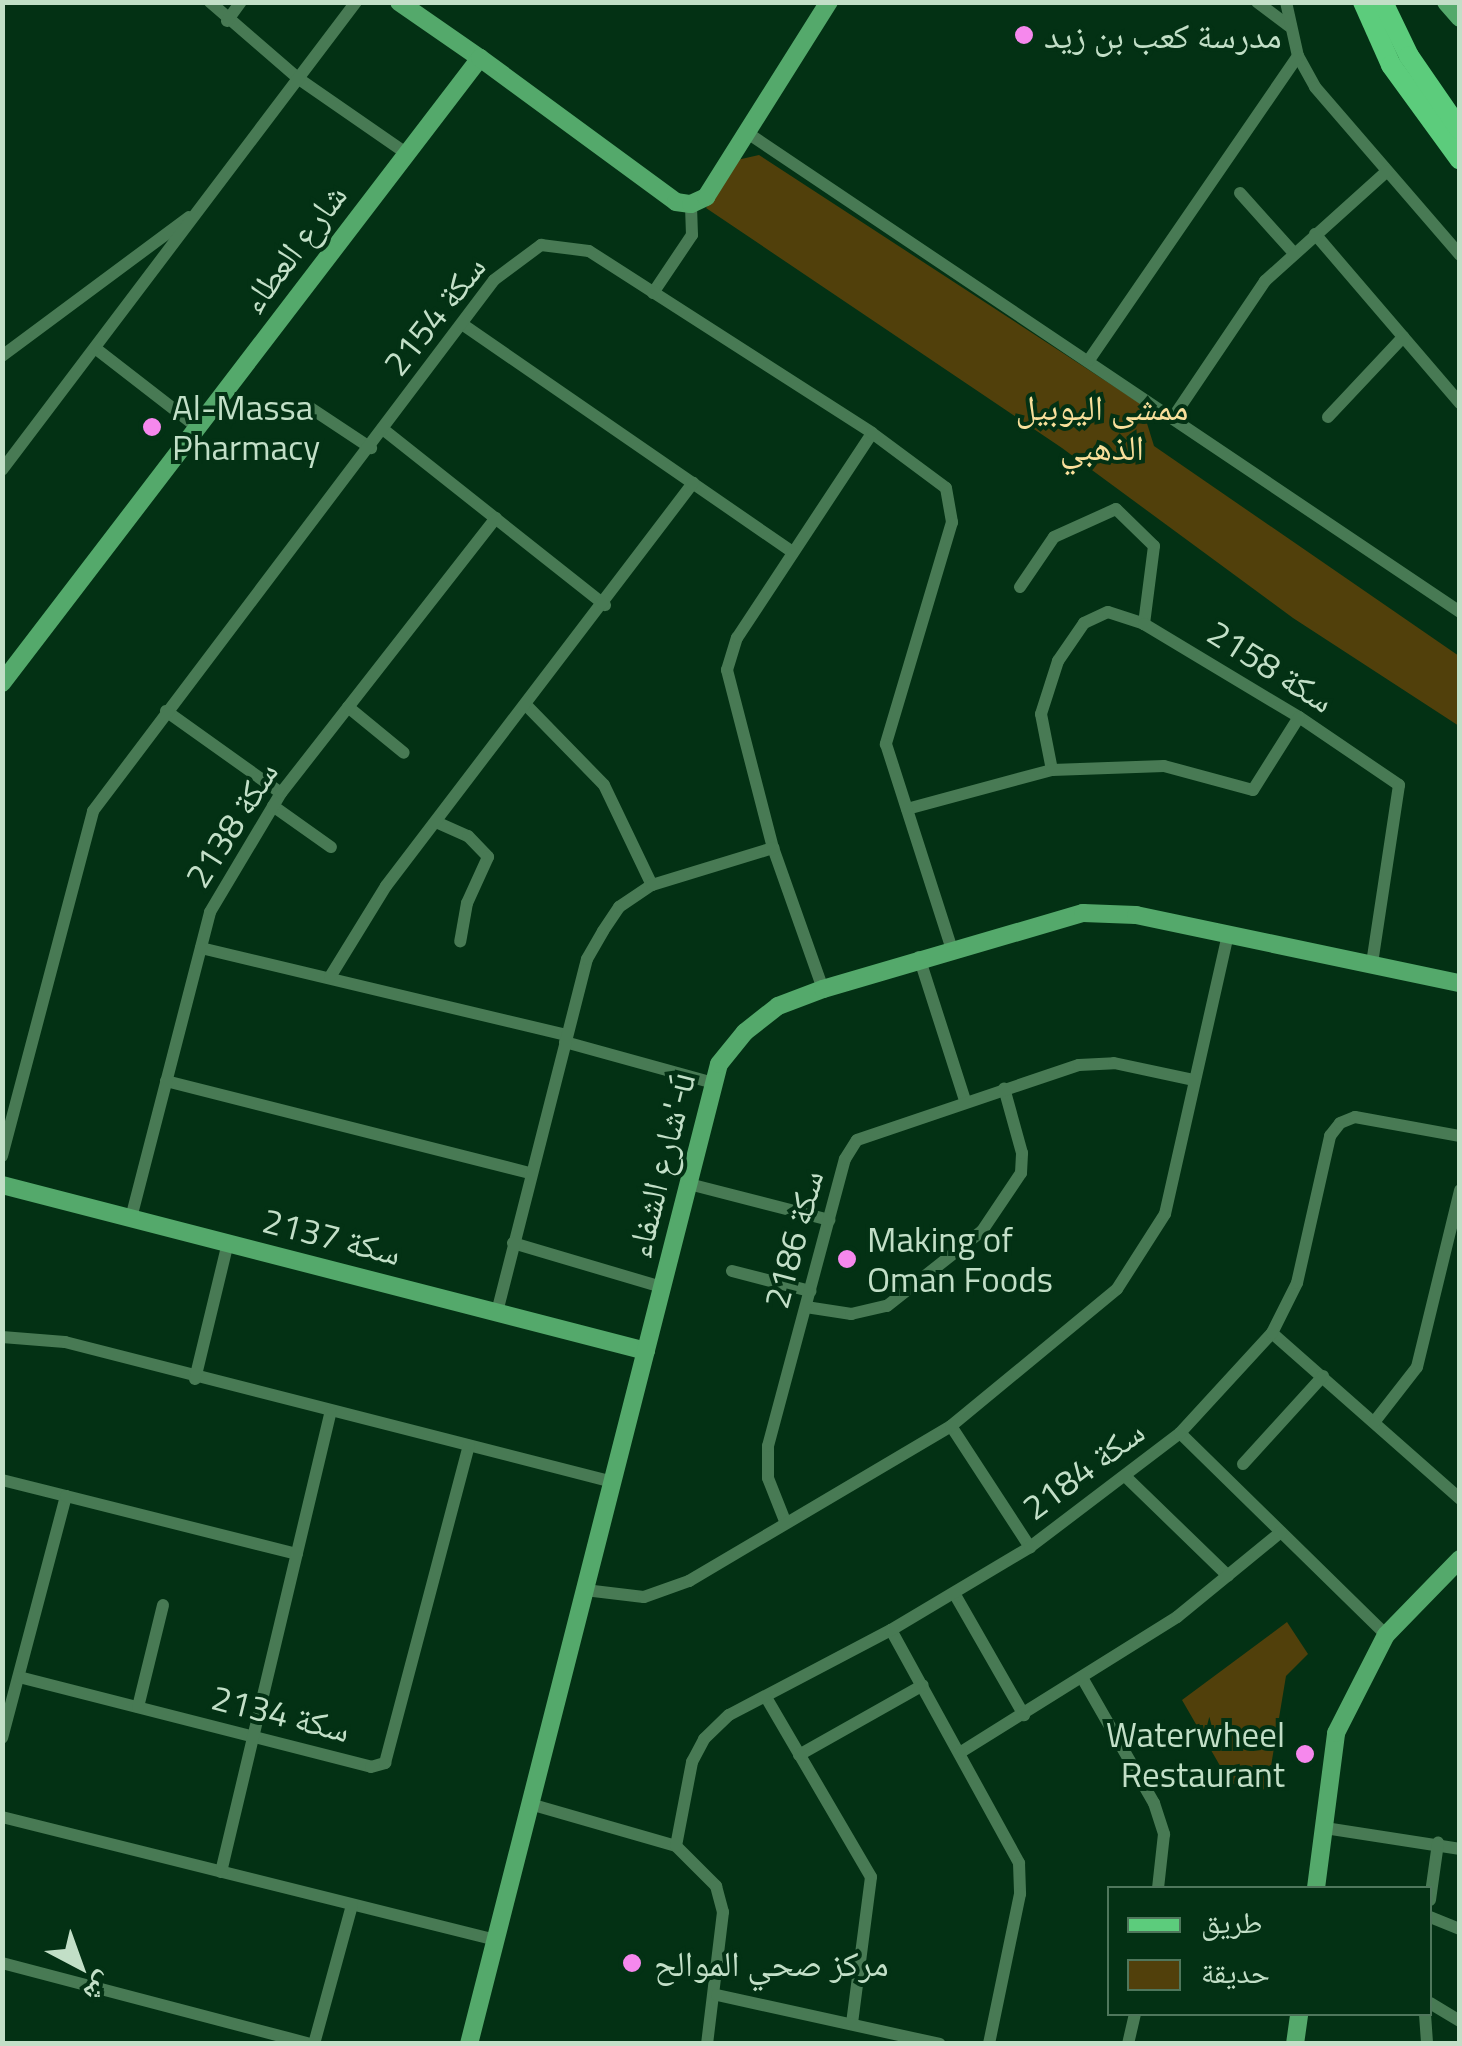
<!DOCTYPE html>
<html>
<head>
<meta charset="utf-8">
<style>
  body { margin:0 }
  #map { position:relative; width:1462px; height:2046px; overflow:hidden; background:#033114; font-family:"Titillium Web","Noto Naskh Arabic",sans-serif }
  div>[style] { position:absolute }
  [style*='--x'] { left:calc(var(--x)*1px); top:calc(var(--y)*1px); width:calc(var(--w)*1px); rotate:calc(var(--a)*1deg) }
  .green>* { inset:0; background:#51400b }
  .street>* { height:12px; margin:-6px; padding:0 6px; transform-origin:6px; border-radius:6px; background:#487a54 }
  .secondary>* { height:18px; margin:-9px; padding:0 9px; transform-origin:9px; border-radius:9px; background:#54a96b }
  .primary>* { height:20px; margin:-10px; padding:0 10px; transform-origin:10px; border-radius:10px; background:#5ccc7c }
  .dots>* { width:28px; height:28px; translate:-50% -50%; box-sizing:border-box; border:5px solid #033114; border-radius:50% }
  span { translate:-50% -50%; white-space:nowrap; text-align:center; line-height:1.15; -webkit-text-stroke:8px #033114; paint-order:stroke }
  .poi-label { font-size:35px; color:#c2dfc7 }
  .left { translate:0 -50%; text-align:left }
  .right { translate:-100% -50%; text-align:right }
  .street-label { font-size:35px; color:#c2dfc7 }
  .park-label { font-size:35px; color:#f8df9b }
  .frame { position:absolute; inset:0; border:5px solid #c2dfc7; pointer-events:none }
  .legend { position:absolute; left:1107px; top:1886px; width:325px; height:130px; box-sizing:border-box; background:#033114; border:2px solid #4f775c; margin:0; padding:12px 18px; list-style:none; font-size:30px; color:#c2dfc7 }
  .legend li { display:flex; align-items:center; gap:20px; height:50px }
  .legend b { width:50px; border:2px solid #4f775c }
  .north { position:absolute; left:30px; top:1916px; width:100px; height:100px; -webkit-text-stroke:8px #033114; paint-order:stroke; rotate:139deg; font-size:28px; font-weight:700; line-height:40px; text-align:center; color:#c2dfc7 }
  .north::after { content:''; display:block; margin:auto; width:35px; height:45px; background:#c2dfc7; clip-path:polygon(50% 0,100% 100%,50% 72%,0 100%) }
</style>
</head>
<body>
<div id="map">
  <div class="green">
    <i style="clip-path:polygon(759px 155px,1141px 404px,1154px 446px,1459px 656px,1459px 726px,1293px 618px,1062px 448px,706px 208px,737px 160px)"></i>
    <i style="clip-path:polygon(1287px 1622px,1308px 1654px,1286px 1676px,1267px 1790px,1230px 1783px,1182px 1700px)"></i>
  </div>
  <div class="street">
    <i style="--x:210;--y:2;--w:118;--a:40.9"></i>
    <i style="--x:299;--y:79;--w:130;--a:34.7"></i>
    <i style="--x:1257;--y:2;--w:40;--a:37"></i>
    <i style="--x:1286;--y:2;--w:55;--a:77.5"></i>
    <i style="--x:1298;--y:56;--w:35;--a:61"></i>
    <i style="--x:1315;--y:87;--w:222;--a:49.2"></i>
    <i style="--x:227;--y:21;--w:24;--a:-54"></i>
    <i style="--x:746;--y:132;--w:860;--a:33.91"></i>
    <i style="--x:1240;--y:193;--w:79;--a:48.1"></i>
    <i style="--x:1315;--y:234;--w:223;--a:49.4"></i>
    <i style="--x:653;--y:293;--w:70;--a:-56.1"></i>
    <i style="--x:692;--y:235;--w:31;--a:-92"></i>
    <i style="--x:462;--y:324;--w:402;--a:34.6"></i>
    <i style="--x:95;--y:348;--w:129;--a:37.8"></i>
    <i style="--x:2;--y:356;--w:233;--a:-36.6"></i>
    <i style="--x:1089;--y:360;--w:369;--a:-55.5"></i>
    <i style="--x:312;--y:409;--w:71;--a:33.5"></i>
    <i style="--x:1174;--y:416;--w:163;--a:-56"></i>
    <i style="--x:1265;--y:281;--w:164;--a:-42"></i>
    <i style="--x:1328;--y:417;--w:110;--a:-46.8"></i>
    <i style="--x:384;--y:430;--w:282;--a:38.4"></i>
    <i style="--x:2;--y:470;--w:587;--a:-52.9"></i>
    <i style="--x:1020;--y:587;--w:60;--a:-55.8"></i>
    <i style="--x:1054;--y:537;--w:68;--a:-24.3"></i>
    <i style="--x:1116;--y:509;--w:53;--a:44.2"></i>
    <i style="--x:1154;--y:546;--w:79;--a:97.3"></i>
    <i style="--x:527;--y:706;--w:110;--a:45.7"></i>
    <i style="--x:604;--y:785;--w:111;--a:64.4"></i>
    <i style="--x:348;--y:707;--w:72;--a:39.4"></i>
    <i style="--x:166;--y:711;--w:141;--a:35.5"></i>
    <i style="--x:1052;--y:770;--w:57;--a:-101.1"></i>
    <i style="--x:1041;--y:714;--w:56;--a:-72.2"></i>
    <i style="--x:1058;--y:661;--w:46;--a:-55.6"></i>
    <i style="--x:1084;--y:623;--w:26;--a:-25"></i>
    <i style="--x:1108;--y:612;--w:38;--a:18"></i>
    <i style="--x:1144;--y:624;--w:181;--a:31"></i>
    <i style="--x:1299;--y:717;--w:121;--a:34.2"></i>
    <i style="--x:1399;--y:785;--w:181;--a:98.6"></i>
    <i style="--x:273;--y:806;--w:71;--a:35.3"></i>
    <i style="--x:907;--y:809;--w:150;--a:-15.1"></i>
    <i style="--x:1052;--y:770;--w:112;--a:-2"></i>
    <i style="--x:1164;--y:766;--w:92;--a:15.1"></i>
    <i style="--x:1253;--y:790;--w:86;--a:-57.8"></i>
    <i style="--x:436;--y:822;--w:35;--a:24"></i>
    <i style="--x:468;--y:836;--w:29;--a:46"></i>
    <i style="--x:488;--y:857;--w:51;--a:114.5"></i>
    <i style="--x:467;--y:903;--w:39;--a:100"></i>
    <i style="--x:201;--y:948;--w:375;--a:13.4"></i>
    <i style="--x:919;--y:957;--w:150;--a:72.2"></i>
    <i style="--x:330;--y:977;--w:107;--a:-58.4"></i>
    <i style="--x:386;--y:886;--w:507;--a:-52.7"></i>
    <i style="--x:823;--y:989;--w:150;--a:-109.5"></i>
    <i style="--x:773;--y:848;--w:184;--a:-104.5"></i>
    <i style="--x:727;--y:670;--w:34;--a:-73"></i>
    <i style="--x:737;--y:638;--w:245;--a:-56.6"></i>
    <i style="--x:565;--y:1042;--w:155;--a:15.4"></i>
    <i style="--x:166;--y:1081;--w:374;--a:14.2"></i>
    <i style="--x:2;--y:1156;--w:357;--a:-75.2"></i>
    <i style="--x:93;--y:811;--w:665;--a:-52.94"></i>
    <i style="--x:494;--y:280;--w:59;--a:-36.7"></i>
    <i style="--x:541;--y:245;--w:48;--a:7.1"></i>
    <i style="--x:589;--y:251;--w:336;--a:32.7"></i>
    <i style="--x:872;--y:433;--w:92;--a:36.6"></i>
    <i style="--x:946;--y:488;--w:35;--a:80"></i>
    <i style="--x:952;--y:522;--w:232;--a:106.6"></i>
    <i style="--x:886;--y:744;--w:212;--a:72.2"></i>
    <i style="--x:689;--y:1184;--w:145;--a:14.4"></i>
    <i style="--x:131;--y:1218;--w:316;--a:-75.5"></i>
    <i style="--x:210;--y:912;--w:139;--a:-59.2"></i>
    <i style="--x:281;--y:793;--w:349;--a:-52"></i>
    <i style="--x:513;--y:1243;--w:155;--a:16.5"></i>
    <i style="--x:732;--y:1271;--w:81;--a:14.4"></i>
    <i style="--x:806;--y:1307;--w:46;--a:8.8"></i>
    <i style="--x:851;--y:1314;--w:37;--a:-13"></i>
    <i style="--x:887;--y:1306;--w:121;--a:-38.3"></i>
    <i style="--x:982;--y:1231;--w:70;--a:-56.1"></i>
    <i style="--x:1021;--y:1173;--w:20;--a:-87"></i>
    <i style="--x:1022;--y:1153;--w:67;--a:-105.5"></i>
    <i style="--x:497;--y:1312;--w:364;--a:-75.7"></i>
    <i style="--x:587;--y:959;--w:32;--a:-60"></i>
    <i style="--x:603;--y:931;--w:29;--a:-56"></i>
    <i style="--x:619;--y:907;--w:40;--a:-34"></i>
    <i style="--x:652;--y:885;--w:127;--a:-17"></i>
    <i style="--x:1272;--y:1333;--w:251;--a:41.4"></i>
    <i style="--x:2;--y:1337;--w:63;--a:4.5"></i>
    <i style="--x:65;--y:1342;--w:566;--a:14.33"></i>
    <i style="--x:195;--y:1379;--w:140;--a:-76.4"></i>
    <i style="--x:1375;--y:1421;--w:68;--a:-52.1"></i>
    <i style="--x:1417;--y:1367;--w:182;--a:-76.3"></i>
    <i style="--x:951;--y:1426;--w:145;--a:56.9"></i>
    <i style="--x:1180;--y:1433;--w:289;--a:44.4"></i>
    <i style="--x:1243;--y:1464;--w:119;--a:-47.7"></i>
    <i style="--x:1126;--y:1477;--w:142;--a:44.1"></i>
    <i style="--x:2;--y:1480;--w:66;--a:14"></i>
    <i style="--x:66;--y:1496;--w:250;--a:104.8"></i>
    <i style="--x:66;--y:1496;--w:238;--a:14.1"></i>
    <i style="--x:785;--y:1521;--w:46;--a:-111.6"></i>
    <i style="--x:768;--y:1478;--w:32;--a:-90"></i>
    <i style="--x:768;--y:1446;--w:297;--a:-75"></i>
    <i style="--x:845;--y:1159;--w:22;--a:-58"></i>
    <i style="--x:857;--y:1140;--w:234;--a:-18.7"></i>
    <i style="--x:1079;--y:1065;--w:35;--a:-3"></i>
    <i style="--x:1114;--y:1063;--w:82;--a:12"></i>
    <i style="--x:585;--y:1590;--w:59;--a:6.8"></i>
    <i style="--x:644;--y:1597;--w:48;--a:-19.6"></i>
    <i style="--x:689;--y:1581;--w:304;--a:-30.6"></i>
    <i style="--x:951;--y:1426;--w:215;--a:-39.5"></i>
    <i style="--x:1117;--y:1289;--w:89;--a:-57.4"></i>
    <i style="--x:1165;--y:1214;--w:287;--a:-77.3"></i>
    <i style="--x:954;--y:1593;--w:141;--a:60.2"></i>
    <i style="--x:891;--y:1630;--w:266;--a:61.2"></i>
    <i style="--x:1019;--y:1863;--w:31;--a:88"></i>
    <i style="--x:1020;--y:1894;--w:153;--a:101.7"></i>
    <i style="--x:19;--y:1677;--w:363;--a:14.3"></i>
    <i style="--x:371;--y:1767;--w:15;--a:-16"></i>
    <i style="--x:385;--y:1763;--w:328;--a:-75.2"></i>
    <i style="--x:1084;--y:1681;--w:141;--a:60.2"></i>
    <i style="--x:1154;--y:1803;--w:33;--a:72"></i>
    <i style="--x:1164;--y:1834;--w:54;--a:96.3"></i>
    <i style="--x:767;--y:1699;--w:206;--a:59.7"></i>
    <i style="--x:871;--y:1877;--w:148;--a:97.4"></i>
    <i style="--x:138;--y:1707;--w:105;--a:-76.2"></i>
    <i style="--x:961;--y:1752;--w:255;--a:-32"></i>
    <i style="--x:1177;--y:1617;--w:134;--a:-39.3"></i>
    <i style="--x:799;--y:1755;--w:142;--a:-29.4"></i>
    <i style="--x:530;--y:1804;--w:152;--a:16"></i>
    <i style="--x:676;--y:1846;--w:57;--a:45"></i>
    <i style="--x:716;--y:1886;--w:27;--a:75"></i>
    <i style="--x:723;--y:1912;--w:133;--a:96.9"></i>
    <i style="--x:2;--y:1817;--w:509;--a:13.98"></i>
    <i style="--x:1325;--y:1828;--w:137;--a:8.8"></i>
    <i style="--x:676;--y:1846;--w:86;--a:-79.2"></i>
    <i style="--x:692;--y:1762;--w:26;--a:-62"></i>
    <i style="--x:704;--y:1739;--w:35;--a:-44"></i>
    <i style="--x:729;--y:1715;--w:183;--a:-27.7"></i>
    <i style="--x:891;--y:1630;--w:162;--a:-30.8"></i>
    <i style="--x:1030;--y:1547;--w:188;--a:-37.2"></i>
    <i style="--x:1180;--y:1433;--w:136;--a:-47.4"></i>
    <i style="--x:1272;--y:1333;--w:56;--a:-63.4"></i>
    <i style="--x:1297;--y:1283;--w:151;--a:-77.3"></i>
    <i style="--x:1330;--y:1136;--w:16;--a:-52"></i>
    <i style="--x:1340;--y:1123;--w:16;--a:-22"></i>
    <i style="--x:1355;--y:1117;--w:107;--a:10.3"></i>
    <i style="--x:221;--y:1872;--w:473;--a:-76.6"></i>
    <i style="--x:1430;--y:1900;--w:58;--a:-82"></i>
    <i style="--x:1430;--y:1917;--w:32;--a:22"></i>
    <i style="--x:2;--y:1963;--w:319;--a:14.7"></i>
    <i style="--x:717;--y:1995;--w:228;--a:12.4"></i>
    <i style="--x:1430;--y:2003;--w:35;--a:31"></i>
    <i style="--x:1425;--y:2014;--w:30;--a:86"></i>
    <i style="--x:314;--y:2044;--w:144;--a:-74.7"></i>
    <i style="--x:1128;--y:2044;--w:31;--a:-77"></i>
  </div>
  <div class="secondary">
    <i style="--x:399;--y:2;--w:98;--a:34.7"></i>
    <i style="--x:1446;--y:2;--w:21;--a:49"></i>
    <i style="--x:2;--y:683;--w:787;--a:-52.59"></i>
    <i style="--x:480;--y:58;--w:243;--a:36.3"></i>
    <i style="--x:676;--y:202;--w:15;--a:8"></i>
    <i style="--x:691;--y:204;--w:17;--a:-25"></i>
    <i style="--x:706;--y:197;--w:231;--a:-57.8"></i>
    <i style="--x:2;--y:1185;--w:665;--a:14.45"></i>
    <i style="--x:1316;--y:1888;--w:156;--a:-82.6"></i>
    <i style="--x:1336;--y:1733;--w:110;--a:-63"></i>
    <i style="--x:1386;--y:1635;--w:106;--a:-45.8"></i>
    <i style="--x:469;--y:2044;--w:1011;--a:-75.69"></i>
    <i style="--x:719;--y:1064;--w:41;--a:-50.9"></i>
    <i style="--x:745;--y:1032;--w:42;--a:-38.2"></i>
    <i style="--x:778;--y:1006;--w:48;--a:-20.7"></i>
    <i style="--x:823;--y:989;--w:271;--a:-16.3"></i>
    <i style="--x:1083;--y:913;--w:53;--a:2.2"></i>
    <i style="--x:1136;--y:915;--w:331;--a:11.9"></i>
    <i style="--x:1295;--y:2044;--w:30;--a:-82"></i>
  </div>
  <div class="primary">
    <i style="--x:1363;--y:2;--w:69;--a:66"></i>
    <i style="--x:1391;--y:65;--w:117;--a:54"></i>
    <i style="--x:1383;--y:2;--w:60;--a:64.3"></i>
    <i style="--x:1409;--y:56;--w:90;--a:55.4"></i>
  </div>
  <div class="dots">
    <i style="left:1024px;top:35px;background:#f688ed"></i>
    <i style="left:152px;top:427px;background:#f688ed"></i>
    <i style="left:847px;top:1259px;background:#f688ed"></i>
    <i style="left:1305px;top:1754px;background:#f688ed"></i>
    <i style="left:632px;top:1963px;background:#f688ed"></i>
  </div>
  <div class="poi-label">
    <span class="left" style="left:1044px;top:35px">مدرسة كعب بن زيد</span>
    <span class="left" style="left:172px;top:427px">Al-Massa<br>Pharmacy</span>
    <span class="left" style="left:867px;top:1259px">Making of<br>Oman Foods</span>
    <span class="right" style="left:1285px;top:1754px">Waterwheel<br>Restaurant</span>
    <span class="left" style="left:654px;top:1963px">مركز صحي الموالح</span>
  </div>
  <div class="street-label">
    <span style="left:293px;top:248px;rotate:-53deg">شارع العطاء</span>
    <span style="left:434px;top:315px;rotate:-52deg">سكة 2154</span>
    <span style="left:1271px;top:666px;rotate:32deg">سكة 2158</span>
    <span style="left:231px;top:824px;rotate:-58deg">سكة 2138</span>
    <span style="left:660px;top:1165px;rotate:-76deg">شارع الشفاء'-ú</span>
    <span style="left:332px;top:1236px;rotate:14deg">سكة 2137</span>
    <span style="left:793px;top:1239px;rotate:-75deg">سكة 2186</span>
    <span style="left:1083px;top:1469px;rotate:-37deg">سكة 2184</span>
    <span style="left:281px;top:1713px;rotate:14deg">سكة 2134</span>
  </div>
  <div class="park-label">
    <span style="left:1102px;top:427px">ممشى اليوبيل<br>الذهبي</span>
  </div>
  <div class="frame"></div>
  <ul class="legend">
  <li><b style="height:12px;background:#5ccc7c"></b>طريق</li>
  <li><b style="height:28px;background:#51400b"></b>حديقة</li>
  </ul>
  <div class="north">ش</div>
</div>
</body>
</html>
